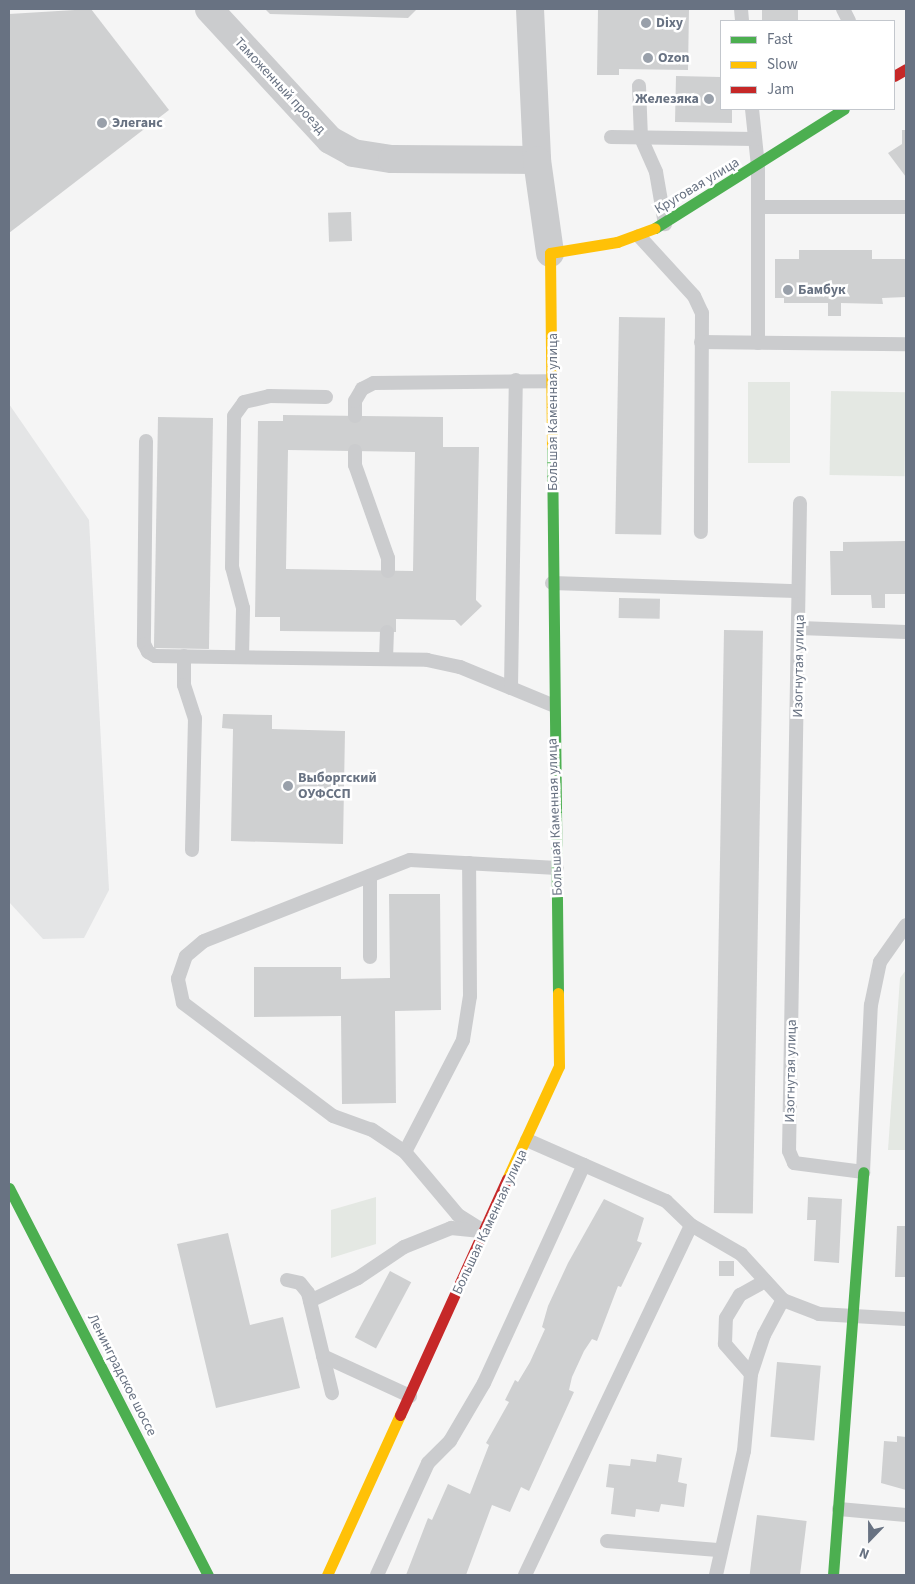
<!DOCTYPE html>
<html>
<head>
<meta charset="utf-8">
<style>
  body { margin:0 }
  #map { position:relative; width:915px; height:1584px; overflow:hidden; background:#f5f5f5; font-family:"Source Sans 3",sans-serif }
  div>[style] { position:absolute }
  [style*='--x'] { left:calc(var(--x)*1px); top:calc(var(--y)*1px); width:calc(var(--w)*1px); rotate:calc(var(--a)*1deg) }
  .built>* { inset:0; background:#e4e5e6 }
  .green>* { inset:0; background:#e4e8e3; transform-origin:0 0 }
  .building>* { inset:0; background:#cfd0d1; transform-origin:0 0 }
  .lane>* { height:14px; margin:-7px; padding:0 7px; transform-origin:7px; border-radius:7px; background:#cbccce }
  .street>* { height:28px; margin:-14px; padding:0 14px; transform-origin:14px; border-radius:14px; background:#cbccce }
  .fast>* { height:11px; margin:-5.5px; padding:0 5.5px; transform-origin:5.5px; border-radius:5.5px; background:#4caf50 }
  .slow>* { height:11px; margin:-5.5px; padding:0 5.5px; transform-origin:5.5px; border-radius:5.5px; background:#ffc107 }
  .jam>* { height:11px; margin:-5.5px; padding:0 5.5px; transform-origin:5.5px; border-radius:5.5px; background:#c62828 }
  .dots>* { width:14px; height:14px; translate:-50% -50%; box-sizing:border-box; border:2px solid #fff; border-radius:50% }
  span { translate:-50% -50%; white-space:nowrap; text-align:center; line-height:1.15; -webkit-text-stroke:5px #fff; paint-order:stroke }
  .poi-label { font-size:14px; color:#687282; font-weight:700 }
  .left { translate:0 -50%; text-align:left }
  .right { translate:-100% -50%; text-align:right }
  .street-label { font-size:14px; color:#687282 }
  .frame { position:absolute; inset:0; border:10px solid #687282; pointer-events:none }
  .legend { position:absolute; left:720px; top:20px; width:175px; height:90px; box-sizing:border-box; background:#fff; border:1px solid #c3c7cd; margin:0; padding:6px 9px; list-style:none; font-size:15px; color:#687282 }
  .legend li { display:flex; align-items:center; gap:10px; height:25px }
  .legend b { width:25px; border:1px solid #c3c7cd }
  .north { position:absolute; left:845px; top:1514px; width:50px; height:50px; -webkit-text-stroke:4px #fff; paint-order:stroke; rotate:202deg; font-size:14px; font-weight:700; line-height:20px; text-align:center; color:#687282 }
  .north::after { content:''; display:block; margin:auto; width:18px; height:22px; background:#687282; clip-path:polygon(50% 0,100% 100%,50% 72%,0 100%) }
</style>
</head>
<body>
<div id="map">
  <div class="built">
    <i style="clip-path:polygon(9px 404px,89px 520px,109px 890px,84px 938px,43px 939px,9px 902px)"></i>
  </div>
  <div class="green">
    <i style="left:748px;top:382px;width:42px;height:81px"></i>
    <i style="left:831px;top:391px;width:75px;height:84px;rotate:1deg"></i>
    <i style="clip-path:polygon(906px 970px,906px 1150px,888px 1150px,900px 978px)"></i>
    <i style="clip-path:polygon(376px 1197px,376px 1244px,331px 1258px,331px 1210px)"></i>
  </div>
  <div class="building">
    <i style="clip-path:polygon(91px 9px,169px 110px,9px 233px,9px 14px)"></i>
    <i style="clip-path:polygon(265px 9px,417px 9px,408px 18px,270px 14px)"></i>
    <i style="clip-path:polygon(598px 9px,689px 9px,688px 70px,619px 69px,619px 75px,597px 75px)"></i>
    <i style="left:762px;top:9px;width:36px;height:12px"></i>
    <i style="clip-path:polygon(676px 76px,721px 77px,721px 109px,732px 109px,732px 123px,675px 122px)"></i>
    <i style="clip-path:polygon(902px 130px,906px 130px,906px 177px,888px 153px,902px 144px)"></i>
    <i style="left:351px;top:212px;width:29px;height:23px;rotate:88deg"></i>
    <i style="clip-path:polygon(799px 250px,872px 250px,872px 259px,906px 259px,906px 297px,882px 298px,883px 304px,841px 303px,841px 316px,828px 316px,828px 303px,784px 303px,784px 298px,775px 298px,775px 259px,799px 259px)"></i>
    <i style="left:619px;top:317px;width:46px;height:217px;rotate:1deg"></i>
    <i style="clip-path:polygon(evenodd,283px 415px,443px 417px,443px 447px,479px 447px,476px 600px,482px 606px,461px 626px,455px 620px,396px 619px,396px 632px,280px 631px,280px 617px,255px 617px,258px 421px,283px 421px,283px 415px,288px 450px,415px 452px,413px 571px,286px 569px,288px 450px)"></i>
    <i style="left:158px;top:417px;width:55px;height:231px;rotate:1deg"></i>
    <i style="clip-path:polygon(906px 541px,906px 594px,885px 594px,885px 608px,872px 608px,871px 595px,831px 595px,830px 551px,843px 551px,843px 542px)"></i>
    <i style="left:619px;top:598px;width:41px;height:20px;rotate:1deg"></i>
    <i style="left:724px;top:630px;width:39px;height:583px;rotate:1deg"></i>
    <i style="clip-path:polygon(223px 714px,272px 715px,272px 729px,345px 731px,343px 844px,231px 841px,233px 729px,222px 728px)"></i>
    <i style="clip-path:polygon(389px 894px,440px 894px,441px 1010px,395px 1011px,396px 1103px,342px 1104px,341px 1016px,254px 1017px,254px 967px,341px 967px,341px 979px,390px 978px)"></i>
    <i style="clip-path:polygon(808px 1197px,842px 1199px,839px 1263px,814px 1261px,816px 1220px,807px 1220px)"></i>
    <i style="clip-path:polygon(604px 1199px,644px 1218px,637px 1241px,642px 1243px,621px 1287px,618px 1286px,597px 1341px,592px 1339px,584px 1351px,572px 1377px,569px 1390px,574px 1392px,529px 1491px,521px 1487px,510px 1512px,492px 1505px,466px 1575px,406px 1575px,428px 1518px,432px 1520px,448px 1484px,470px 1494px,489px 1445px,486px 1443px,509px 1402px,505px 1400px,515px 1380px,518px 1382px,530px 1362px,545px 1329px,542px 1327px,548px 1306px,568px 1263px)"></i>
    <i style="clip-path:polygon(897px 1226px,906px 1226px,906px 1277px,895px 1277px)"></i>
    <i style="clip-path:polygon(228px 1233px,250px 1325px,283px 1317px,300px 1388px,216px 1408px,177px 1244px)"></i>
    <i style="left:719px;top:1261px;width:15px;height:15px"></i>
    <i style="left:390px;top:1271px;width:24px;height:75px;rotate:28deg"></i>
    <i style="left:777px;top:1362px;width:44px;height:75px;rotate:5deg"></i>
    <i style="clip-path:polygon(897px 1436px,906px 1437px,906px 1490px,881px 1483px,884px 1441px,897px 1442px)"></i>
    <i style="clip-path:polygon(657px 1454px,682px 1458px,678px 1482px,687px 1484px,684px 1507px,661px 1504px,659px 1512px,636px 1509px,635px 1517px,611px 1514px,614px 1488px,606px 1487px,609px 1464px,630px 1466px,631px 1459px,656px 1462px)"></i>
    <i style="left:757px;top:1515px;width:50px;height:60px;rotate:7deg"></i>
  </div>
  <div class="lane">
    <i style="--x:741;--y:9;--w:12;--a:85"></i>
    <i style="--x:843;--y:9;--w:13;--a:63"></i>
    <i style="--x:639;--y:86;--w:52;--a:87.8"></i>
    <i style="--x:641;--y:138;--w:37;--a:66"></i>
    <i style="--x:656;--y:172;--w:53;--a:80.2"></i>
    <i style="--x:752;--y:109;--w:57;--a:84"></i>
    <i style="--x:758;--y:166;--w:177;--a:90"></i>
    <i style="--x:611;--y:137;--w:144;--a:0.8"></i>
    <i style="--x:759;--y:207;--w:147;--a:0"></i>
    <i style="--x:639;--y:236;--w:81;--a:47.5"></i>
    <i style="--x:694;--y:296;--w:19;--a:65"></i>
    <i style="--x:702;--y:313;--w:219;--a:90.3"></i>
    <i style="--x:701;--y:342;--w:205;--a:0.6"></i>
    <i style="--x:355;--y:416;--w:15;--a:-90"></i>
    <i style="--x:355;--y:401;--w:14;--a:-60"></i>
    <i style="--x:362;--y:389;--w:13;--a:-27"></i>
    <i style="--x:374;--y:383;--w:179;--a:-0.6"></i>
    <i style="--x:146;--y:441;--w:203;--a:90.6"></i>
    <i style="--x:144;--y:644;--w:9;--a:63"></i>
    <i style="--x:148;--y:652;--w:8;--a:30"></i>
    <i style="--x:155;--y:656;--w:272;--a:0.8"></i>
    <i style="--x:427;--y:660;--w:34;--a:12"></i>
    <i style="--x:460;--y:667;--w:100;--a:22.4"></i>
    <i style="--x:355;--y:451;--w:14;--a:90"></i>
    <i style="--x:355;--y:465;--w:99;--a:70.5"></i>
    <i style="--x:388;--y:558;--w:13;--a:90"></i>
    <i style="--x:800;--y:503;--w:648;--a:90.97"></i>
    <i style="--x:789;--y:1151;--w:13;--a:67"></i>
    <i style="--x:794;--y:1163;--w:70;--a:7.4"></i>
    <i style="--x:863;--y:1172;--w:167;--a:-87.3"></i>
    <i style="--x:871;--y:1005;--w:44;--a:-78.2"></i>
    <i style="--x:880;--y:962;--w:45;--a:-54.9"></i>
    <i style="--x:552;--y:583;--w:245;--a:1.9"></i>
    <i style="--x:800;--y:628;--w:106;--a:2.2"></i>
    <i style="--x:184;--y:656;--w:29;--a:90"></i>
    <i style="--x:184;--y:685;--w:35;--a:72"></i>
    <i style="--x:195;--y:718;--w:132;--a:91.3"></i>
    <i style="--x:242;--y:657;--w:49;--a:-88.8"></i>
    <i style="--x:243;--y:608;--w:42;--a:-105"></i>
    <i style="--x:232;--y:567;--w:151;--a:-89.2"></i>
    <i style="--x:234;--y:416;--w:17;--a:-54"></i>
    <i style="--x:244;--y:402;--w:26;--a:-13"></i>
    <i style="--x:269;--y:396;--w:57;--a:1"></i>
    <i style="--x:386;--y:659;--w:27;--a:-88"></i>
    <i style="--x:511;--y:688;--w:308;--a:-89.1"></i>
    <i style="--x:370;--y:876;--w:81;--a:90"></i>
    <i style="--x:527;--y:1140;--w:152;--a:23.7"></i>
    <i style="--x:666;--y:1201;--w:35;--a:44"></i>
    <i style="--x:691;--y:1225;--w:58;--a:30.1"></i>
    <i style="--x:741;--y:1254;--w:62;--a:47.6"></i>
    <i style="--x:783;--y:1300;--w:39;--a:21"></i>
    <i style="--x:819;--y:1314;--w:87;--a:3.3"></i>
    <i style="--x:405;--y:1152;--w:126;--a:-62.6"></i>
    <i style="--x:463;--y:1040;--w:45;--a:-81"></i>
    <i style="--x:470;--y:996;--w:133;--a:-90.4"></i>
    <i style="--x:485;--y:1232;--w:32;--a:-148"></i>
    <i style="--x:458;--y:1215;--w:82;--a:-130.1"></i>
    <i style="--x:405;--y:1152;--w:40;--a:-146"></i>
    <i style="--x:372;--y:1130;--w:41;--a:-160.3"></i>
    <i style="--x:333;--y:1116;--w:188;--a:-143"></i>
    <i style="--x:183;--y:1003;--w:25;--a:-102"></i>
    <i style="--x:178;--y:979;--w:24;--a:-71"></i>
    <i style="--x:186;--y:956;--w:23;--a:-40"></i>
    <i style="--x:204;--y:941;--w:221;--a:-21.5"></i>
    <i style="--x:410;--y:860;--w:147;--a:3.1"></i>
    <i style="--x:287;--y:1280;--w:13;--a:13"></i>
    <i style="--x:300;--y:1283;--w:13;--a:51"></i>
    <i style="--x:308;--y:1293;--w:103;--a:76.5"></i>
    <i style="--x:310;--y:1301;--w:53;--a:-25.6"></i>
    <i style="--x:358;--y:1278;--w:55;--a:-34"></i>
    <i style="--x:404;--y:1247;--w:51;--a:-22"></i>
    <i style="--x:451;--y:1228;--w:30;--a:6"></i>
    <i style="--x:323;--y:1356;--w:96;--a:24.7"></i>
    <i style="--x:751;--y:1374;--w:40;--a:-131"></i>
    <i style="--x:725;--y:1344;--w:26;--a:-88"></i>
    <i style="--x:726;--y:1318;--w:27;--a:-59"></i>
    <i style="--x:740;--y:1295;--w:29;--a:-29"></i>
    <i style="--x:839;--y:1509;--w:67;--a:5.1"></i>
    <i style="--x:607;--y:1541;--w:111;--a:4.6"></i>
    <i style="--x:377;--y:1575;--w:123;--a:-65.5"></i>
    <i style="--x:428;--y:1463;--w:31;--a:-45"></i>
    <i style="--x:450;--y:1441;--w:67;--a:-59.6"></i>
    <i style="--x:484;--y:1383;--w:240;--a:-65.4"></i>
    <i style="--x:525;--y:1575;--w:387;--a:-64.6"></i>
    <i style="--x:716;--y:1575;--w:127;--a:-77.3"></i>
    <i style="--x:744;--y:1451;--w:77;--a:-84.8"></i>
    <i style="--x:751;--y:1374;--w:41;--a:-71.6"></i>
    <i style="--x:764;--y:1335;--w:40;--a:-62"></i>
  </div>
  <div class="street">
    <i style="--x:209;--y:9;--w:178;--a:47.3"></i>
    <i style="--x:330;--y:140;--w:26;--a:29"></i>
    <i style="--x:353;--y:153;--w:39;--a:9"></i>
    <i style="--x:392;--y:159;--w:145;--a:0.4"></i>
    <i style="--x:530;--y:9;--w:151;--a:87.3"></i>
    <i style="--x:537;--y:160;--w:94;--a:82"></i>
  </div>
  <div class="fast">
    <i style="--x:655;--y:228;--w:223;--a:-32.2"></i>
    <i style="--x:552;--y:446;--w:547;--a:89.37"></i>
    <i style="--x:9;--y:1188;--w:435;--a:62.8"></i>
    <i style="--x:833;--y:1575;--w:404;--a:-85.7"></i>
  </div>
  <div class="slow">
    <i style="--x:552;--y:446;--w:193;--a:-90.6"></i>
    <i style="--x:550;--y:253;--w:68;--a:-9.3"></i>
    <i style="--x:617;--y:242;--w:40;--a:-20.2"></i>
    <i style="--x:507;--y:1179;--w:124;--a:-65.3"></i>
    <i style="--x:559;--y:1066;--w:73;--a:-90.8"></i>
    <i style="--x:327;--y:1575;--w:176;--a:-65.5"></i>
  </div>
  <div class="jam">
    <i style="--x:894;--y:76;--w:14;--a:-30"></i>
    <i style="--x:400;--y:1415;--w:259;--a:-65.6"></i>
  </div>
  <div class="dots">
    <i style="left:646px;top:23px;background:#99a0aa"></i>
    <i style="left:648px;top:58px;background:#99a0aa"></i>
    <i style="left:709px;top:99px;background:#99a0aa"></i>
    <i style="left:102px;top:123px;background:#99a0aa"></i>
    <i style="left:788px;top:290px;background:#99a0aa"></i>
    <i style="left:288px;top:786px;background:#99a0aa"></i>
  </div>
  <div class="poi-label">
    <span class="left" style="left:656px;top:23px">Dixy</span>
    <span class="left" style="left:658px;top:58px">Ozon</span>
    <span class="right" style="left:699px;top:99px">Железяка</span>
    <span class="left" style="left:112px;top:123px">Элеганс</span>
    <span class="left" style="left:798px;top:290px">Бамбук</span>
    <span class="left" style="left:298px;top:786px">Выборгский<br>ОУФССП</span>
  </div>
  <div class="street-label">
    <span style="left:280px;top:86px;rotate:47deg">Таможенный проезд</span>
    <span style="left:697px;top:186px;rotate:-31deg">Круговая улица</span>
    <span style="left:553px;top:412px;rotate:-90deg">Большая Каменная улица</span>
    <span style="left:799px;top:666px;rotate:-89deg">Изогнутая улица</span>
    <span style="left:555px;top:817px;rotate:-92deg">Большая Каменная улица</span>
    <span style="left:791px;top:1071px;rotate:-89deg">Изогнутая улица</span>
    <span style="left:490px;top:1222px;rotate:-65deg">Большая Каменная улица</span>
    <span style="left:122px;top:1375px;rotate:63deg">Ленинградское шоссе</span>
  </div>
  <div class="frame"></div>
  <ul class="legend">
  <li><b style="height:6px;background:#4caf50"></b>Fast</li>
  <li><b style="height:6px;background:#ffc107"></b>Slow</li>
  <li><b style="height:6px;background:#c62828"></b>Jam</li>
  </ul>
  <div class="north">N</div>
</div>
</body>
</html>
